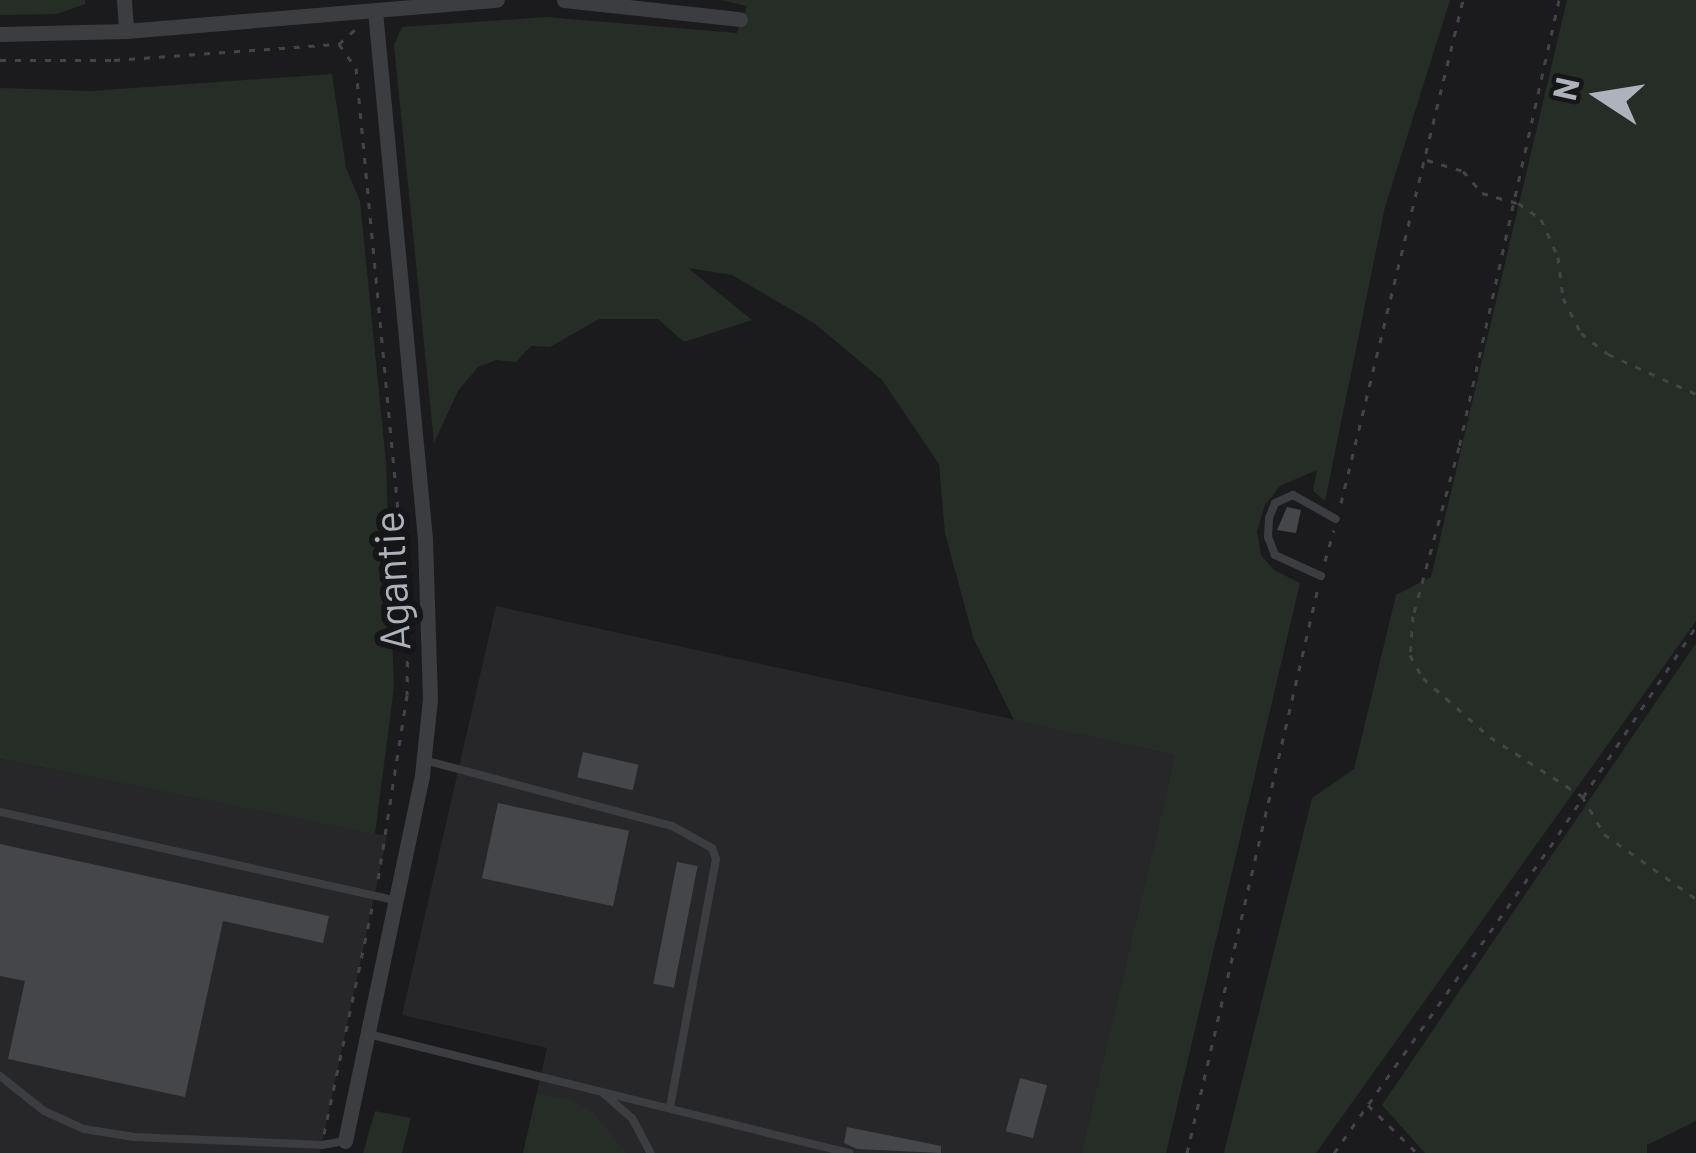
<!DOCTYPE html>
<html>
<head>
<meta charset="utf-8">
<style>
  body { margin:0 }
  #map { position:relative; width:1696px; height:1153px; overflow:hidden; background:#1b1b1d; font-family:Barlow,sans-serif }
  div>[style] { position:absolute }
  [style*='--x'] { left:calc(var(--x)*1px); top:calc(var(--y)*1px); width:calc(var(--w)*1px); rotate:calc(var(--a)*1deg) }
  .built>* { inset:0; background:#27272a }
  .green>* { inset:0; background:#252d26 }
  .building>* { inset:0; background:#45464a; transform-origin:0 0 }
  .path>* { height:3px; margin-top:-1.5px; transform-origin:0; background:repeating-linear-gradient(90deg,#424448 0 6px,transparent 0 15px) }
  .lane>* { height:8px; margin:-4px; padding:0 4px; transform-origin:4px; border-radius:4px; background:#3c3d41 }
  .street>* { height:15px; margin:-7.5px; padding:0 7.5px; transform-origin:7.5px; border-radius:7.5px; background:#3c3d41 }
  span { translate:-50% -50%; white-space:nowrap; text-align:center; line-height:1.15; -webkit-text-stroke:12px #161618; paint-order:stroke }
  .street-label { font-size:42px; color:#aeb2bb }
  .north { position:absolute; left:1540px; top:36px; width:120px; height:120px; -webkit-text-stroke:9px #161618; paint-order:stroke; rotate:282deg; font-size:33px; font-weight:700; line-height:48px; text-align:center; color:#aeb2bb }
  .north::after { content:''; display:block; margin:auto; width:42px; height:54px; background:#aeb2bb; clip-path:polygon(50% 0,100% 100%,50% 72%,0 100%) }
</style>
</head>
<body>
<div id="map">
  <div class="built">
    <i style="clip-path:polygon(496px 606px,1175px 755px,1081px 1153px,523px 1153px,547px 1048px,402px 1015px)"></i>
    <i style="clip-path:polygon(0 759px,387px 836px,320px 1153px,0 1153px)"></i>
  </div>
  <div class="green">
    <i style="clip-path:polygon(0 0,85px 0,85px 4px,57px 14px,0 15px)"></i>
    <i style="clip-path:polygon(721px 0,1450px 0,1385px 207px,1325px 501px,1313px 491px,1317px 470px,1280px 486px,1265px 505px,1257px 531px,1261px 555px,1274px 570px,1300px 583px,1166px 1153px,1081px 1153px,1175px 755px,1014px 720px,973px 637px,945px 533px,939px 464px,882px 380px,814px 323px,732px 275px,688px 268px,752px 320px,684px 342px,658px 319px,599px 319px,550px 347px,531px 346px,516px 362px,496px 360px,478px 367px,458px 391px,434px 443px,394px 45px,402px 27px,546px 17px,737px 33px,747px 6px)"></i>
    <i style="clip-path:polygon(1567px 0,1696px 0,1696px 621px,1316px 1153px,1224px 1153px,1312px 798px,1354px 769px,1396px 595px,1431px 577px)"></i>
    <i style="clip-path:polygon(332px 74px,346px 168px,360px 201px,386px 463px,394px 687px,375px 834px,0 759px,0 88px,91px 91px)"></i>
    <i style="clip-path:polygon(1696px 643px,1696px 1121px,1647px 1145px,1647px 1153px,1425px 1153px,1382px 1105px)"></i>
    <i style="clip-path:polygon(537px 1093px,571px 1100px,593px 1112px,626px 1153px,523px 1153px)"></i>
    <i style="clip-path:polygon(375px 1111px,411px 1118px,402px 1153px,363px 1153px)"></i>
  </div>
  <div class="building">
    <i style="clip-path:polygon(1287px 507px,1301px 510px,1296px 533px,1277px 530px)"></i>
    <i style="left:583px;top:752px;width:57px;height:26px;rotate:13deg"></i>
    <i style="left:498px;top:803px;width:134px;height:77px;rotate:12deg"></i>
    <i style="clip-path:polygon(0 844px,329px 916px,323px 943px,223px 921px,185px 1097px,8px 1059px,25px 981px,0 976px)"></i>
    <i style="left:677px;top:862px;width:21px;height:124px;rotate:11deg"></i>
    <i style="left:1020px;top:1078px;width:28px;height:55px;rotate:15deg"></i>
    <i style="clip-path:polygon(847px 1127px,941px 1146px,941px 1153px,857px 1149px,844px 1143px)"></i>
  </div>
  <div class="path">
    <i style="--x:1559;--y:0;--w:458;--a:102.6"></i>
    <i style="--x:1459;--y:447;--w:175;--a:105.2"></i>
    <i style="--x:1413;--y:616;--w:39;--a:94"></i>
    <i style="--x:1410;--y:655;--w:26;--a:61"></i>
    <i style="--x:1423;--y:678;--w:89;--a:41.4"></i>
    <i style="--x:1490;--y:737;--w:109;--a:32.7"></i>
    <i style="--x:1582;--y:796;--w:44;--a:59.9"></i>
    <i style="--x:1604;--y:834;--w:113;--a:35.2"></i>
    <i style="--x:339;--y:44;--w:29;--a:55"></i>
    <i style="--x:356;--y:68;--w:550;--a:84.58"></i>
    <i style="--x:408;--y:616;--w:79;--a:90.7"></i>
    <i style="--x:407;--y:695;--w:188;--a:98.9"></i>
    <i style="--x:0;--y:60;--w:114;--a:0"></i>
    <i style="--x:114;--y:60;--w:226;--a:-4.1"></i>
    <i style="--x:339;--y:44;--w:24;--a:-42"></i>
    <i style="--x:1427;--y:160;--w:38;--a:17"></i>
    <i style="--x:1463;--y:171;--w:29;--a:49"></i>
    <i style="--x:1482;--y:193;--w:37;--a:16"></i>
    <i style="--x:1518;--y:203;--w:28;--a:35"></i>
    <i style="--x:1541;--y:219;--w:42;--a:65.9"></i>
    <i style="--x:1558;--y:257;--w:41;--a:83"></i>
    <i style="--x:1563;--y:298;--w:39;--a:63"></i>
    <i style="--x:1581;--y:333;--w:34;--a:38"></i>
    <i style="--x:1608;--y:354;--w:97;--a:24.4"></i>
    <i style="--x:1341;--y:503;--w:518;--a:-76.37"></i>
    <i style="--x:1325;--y:561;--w:32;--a:-74"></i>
    <i style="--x:1368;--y:1105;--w:69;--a:44.4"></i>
    <i style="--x:324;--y:1134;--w:231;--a:-78"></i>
    <i style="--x:1187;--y:1153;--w:580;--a:-76.95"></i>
    <i style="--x:1334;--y:1153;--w:375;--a:-54.8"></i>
    <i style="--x:1550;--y:847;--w:265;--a:-56.5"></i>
  </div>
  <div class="lane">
    <i style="--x:1321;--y:576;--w:51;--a:-155.5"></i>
    <i style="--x:1275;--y:555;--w:19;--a:-111"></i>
    <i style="--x:1268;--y:537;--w:19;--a:-87"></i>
    <i style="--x:1269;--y:518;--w:16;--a:-68"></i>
    <i style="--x:1275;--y:503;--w:20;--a:-24"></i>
    <i style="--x:1293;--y:495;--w:49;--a:29.2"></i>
    <i style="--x:424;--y:760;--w:257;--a:14.9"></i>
    <i style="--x:672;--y:826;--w:46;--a:28.8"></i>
    <i style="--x:712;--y:848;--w:12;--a:70"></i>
    <i style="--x:716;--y:859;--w:251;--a:100.5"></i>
    <i style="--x:0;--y:812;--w:404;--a:12.6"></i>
    <i style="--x:368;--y:1034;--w:496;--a:13.9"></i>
    <i style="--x:0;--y:1076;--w:56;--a:38.5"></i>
    <i style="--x:44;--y:1111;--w:44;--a:24.2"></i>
    <i style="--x:84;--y:1129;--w:51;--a:9.1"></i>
    <i style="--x:134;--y:1137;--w:188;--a:2.4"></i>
    <i style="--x:322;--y:1145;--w:23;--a:-10"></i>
    <i style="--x:603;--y:1093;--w:38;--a:41"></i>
    <i style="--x:632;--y:1118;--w:40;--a:62"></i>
  </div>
  <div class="street">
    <i style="--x:124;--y:0;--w:31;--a:86"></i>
    <i style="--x:564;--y:0;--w:177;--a:6.2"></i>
    <i style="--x:0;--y:34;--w:126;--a:-1.4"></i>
    <i style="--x:126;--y:31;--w:372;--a:-4.8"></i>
    <i style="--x:345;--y:1141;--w:374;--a:-78.1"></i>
    <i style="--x:422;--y:775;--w:76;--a:-84"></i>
    <i style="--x:430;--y:699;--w:160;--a:-91.8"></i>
    <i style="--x:425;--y:539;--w:530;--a:-95.41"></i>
  </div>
  <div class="street-label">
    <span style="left:390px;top:581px;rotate:-93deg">Agantie</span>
  </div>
  <div class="north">N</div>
</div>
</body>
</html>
